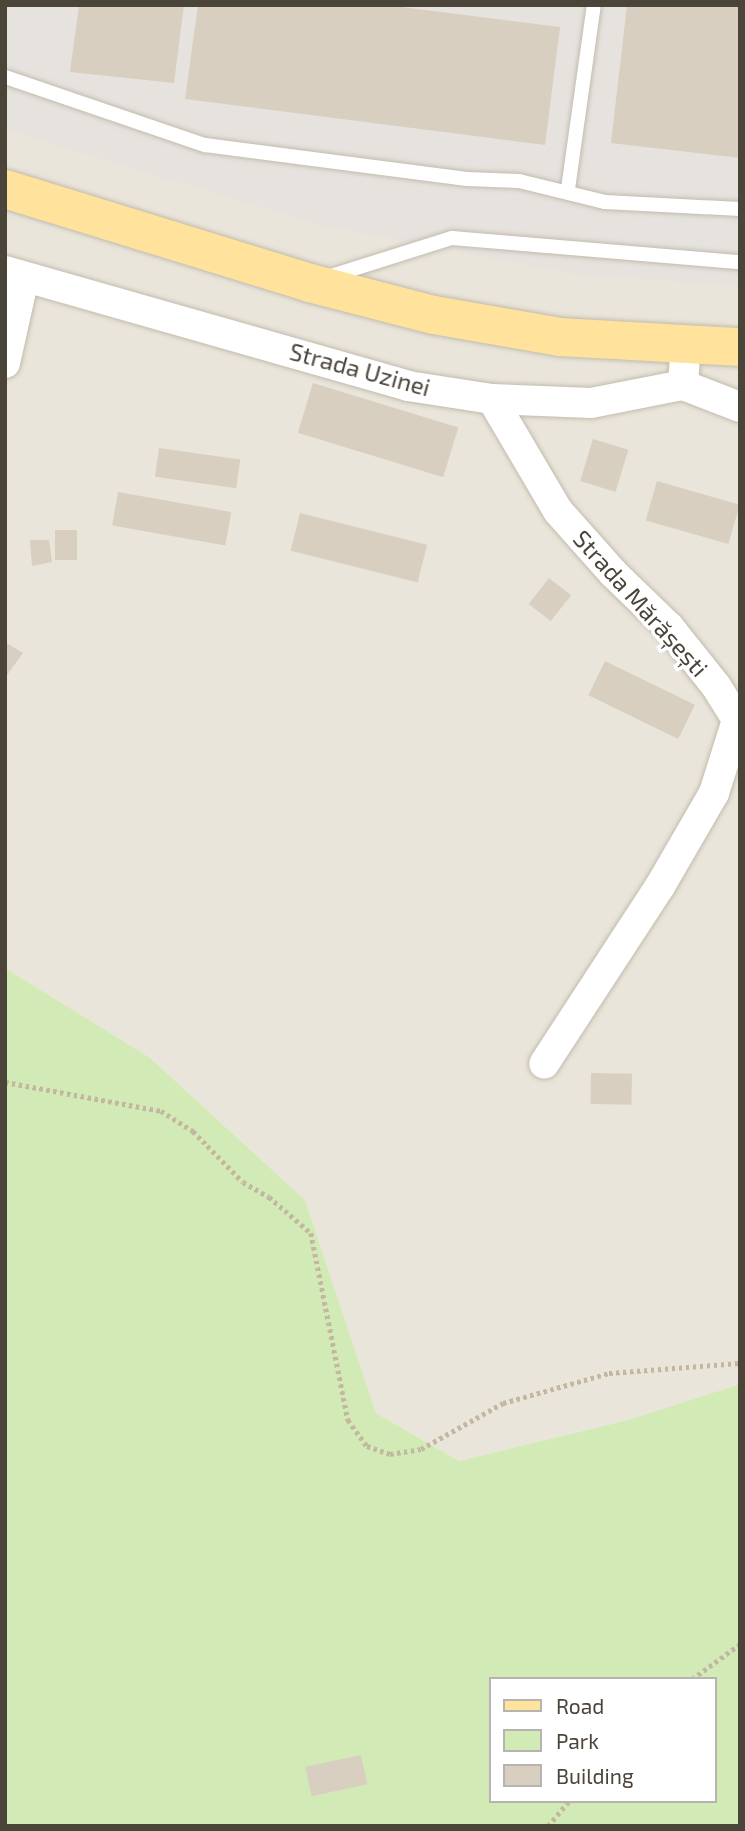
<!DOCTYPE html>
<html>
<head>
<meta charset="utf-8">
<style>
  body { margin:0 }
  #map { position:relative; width:745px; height:1831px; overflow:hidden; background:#f6f3ec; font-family:"Exo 2",sans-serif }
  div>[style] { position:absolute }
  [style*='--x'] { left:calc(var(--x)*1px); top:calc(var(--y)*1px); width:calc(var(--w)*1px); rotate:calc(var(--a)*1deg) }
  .residential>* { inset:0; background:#eae5da }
  .industrial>* { inset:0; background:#e6e2dd }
  .green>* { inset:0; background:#d2eab5 }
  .building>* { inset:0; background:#d8cfc1; transform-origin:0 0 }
  .path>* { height:4.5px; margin-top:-2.25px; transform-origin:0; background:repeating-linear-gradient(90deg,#c4b79f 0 3.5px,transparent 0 7px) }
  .roads { filter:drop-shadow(0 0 2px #c2bbae) drop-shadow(0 0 2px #c2bbae) }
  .lane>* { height:14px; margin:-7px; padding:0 7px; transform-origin:7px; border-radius:7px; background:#fff }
  .street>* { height:30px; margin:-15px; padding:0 15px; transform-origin:15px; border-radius:15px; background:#fff }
  .primary>* { height:38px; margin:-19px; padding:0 19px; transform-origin:19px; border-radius:19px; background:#ffe39c }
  span { translate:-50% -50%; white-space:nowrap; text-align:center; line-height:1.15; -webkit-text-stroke:7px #fff; paint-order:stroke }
  .street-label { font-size:24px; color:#4b4439 }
  .frame { position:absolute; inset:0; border:7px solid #4b4439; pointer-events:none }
  .legend { position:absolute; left:489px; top:1677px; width:228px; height:126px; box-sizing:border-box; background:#fff; border:2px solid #b7b4b0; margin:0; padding:9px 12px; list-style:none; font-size:21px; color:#4b4439 }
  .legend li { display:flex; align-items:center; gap:14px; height:35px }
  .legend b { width:35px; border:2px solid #b7b4b0 }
</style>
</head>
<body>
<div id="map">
  <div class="residential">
    <i style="clip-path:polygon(5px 5px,740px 5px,740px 1384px,628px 1420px,459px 1461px,376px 1413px,305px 1200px,149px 1057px,5px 968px)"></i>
  </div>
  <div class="industrial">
    <i style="clip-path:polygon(5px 5px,740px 5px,740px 287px,569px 273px,324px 226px,5px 130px)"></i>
  </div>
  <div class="green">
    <i style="clip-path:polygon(evenodd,5px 968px,149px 1057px,305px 1200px,376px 1413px,459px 1461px,628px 1420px,740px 1384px,740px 1826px,5px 1826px,5px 968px,491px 1679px,715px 1679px,715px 1801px,491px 1801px,491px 1679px)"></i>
  </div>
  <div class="building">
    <i style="clip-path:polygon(79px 5px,184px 5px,174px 83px,70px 72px)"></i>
    <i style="clip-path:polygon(198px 5px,386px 5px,560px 27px,545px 145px,185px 99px)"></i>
    <i style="clip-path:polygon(627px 5px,740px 5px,740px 158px,611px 143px)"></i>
    <i style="left:313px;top:383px;width:152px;height:52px;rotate:17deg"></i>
    <i style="left:593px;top:439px;width:37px;height:44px;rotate:17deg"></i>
    <i style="left:159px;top:448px;width:82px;height:29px;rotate:8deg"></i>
    <i style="left:657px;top:481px;width:86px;height:41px;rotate:16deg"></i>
    <i style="left:118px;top:492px;width:115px;height:34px;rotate:10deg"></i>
    <i style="left:300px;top:513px;width:131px;height:39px;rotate:14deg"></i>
    <i style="left:55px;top:530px;width:22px;height:30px"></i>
    <i style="clip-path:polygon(30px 540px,49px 540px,52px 562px,32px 566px)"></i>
    <i style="left:549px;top:578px;width:28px;height:33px;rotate:38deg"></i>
    <i style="clip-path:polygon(5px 642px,23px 653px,5px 678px)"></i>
    <i style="left:605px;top:661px;width:100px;height:38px;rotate:26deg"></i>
    <i style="left:591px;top:1073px;width:41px;height:31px;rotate:1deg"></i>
    <i style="left:361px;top:1755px;width:30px;height:57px;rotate:78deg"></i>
  </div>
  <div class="path">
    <i style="--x:5;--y:1082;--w:159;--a:10.5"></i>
    <i style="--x:161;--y:1111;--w:38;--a:32"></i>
    <i style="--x:193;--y:1131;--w:71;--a:45.6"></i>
    <i style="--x:243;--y:1182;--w:30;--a:30"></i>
    <i style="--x:269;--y:1197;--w:55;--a:40.6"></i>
    <i style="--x:311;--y:1233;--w:191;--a:78.8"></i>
    <i style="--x:348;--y:1420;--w:32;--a:54"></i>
    <i style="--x:367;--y:1446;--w:24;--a:19"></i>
    <i style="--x:390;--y:1454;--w:31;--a:-9"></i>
    <i style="--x:421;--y:1449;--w:94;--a:-29.3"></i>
    <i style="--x:503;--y:1403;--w:110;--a:-15.8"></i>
    <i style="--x:609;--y:1373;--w:131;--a:-4.4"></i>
    <i style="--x:692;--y:1679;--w:59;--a:-36.1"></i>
    <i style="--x:548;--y:1826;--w:33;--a:-50"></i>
  </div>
  <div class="roads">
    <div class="lane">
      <i style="--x:5;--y:77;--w:211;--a:18.8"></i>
      <i style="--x:205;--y:145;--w:264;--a:7.4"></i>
      <i style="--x:467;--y:179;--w:52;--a:2.2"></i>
      <i style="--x:519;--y:181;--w:89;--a:13.7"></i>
      <i style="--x:605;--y:202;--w:135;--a:3"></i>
      <i style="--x:568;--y:189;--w:186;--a:-82"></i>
      <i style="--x:328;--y:277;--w:130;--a:-17.5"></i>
      <i style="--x:452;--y:238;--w:289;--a:4.8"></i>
    </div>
    <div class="street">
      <i style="--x:5;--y:271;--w:419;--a:15.9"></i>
      <i style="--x:408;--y:386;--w:85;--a:8.8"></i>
      <i style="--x:492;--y:399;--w:99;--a:2.3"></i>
      <i style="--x:591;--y:403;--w:94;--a:-11.1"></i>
      <i style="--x:683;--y:385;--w:39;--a:-86"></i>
      <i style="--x:5;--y:363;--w:87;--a:-77.4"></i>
      <i style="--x:683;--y:385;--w:61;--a:21.1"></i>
      <i style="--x:492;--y:399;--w:130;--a:59.5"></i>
      <i style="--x:558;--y:511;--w:83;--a:48.4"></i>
      <i style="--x:613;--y:573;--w:78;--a:44"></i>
      <i style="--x:669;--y:627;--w:75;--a:51.5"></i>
      <i style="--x:716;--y:686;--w:40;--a:58"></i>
      <i style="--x:737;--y:720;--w:77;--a:107.5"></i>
      <i style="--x:714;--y:793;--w:108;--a:120.1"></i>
      <i style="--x:660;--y:886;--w:212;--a:123.1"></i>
    </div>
    <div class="primary">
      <i style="--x:5;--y:189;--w:319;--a:17.1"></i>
      <i style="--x:310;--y:283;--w:128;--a:14.5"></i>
      <i style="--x:434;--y:315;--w:128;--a:9.9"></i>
      <i style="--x:560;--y:337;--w:180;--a:3.2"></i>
    </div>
  </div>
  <div class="street-label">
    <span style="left:360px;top:369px;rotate:15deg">Strada Uzinei</span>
    <span style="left:641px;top:603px;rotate:48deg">Strada Mărășești</span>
  </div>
  <div class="frame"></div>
  <ul class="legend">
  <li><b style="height:9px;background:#ffe39c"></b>Road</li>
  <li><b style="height:19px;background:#d2eab5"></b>Park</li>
  <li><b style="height:19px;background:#d8cfc1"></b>Building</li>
  </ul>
</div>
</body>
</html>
